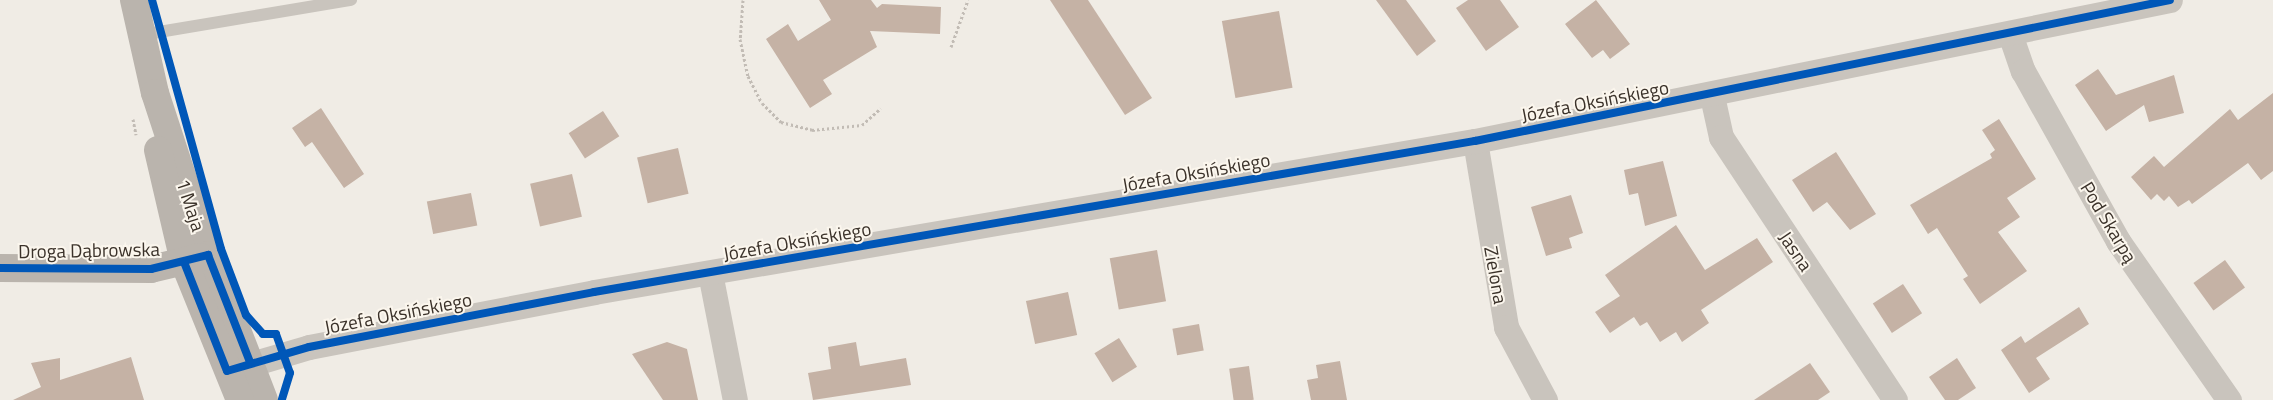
<!DOCTYPE html>
<html>
<head>
<meta charset="utf-8">
<style>
  body { margin:0 }
  #map { position:relative; width:2273px; height:400px; overflow:hidden; background:#f0ece5; font-family:"Titillium Web",sans-serif }
  div>[style] { position:absolute }
  [style*='--x'] { left:calc(var(--x)*1px); top:calc(var(--y)*1px); width:calc(var(--w)*1px); rotate:calc(var(--a)*1deg) }
  .building>* { inset:0; background:#c5b2a5; transform-origin:0 0 }
  .path>* { height:3px; margin-top:-1.5px; transform-origin:0; background:repeating-linear-gradient(90deg,#c2bcb5 0 2.5px,transparent 0 5px) }
  .lane>* { height:12px; margin:-6px; padding:0 6px; transform-origin:6px; border-radius:6px; background:#c9c4bd }
  .street>* { height:25px; margin:-12.5px; padding:0 12.5px; transform-origin:12.5px; border-radius:12.5px; background:#c9c4bd }
  .secondary>* { height:28px; margin:-14px; padding:0 14px; transform-origin:14px; border-radius:14px; background:#bab4ad }
  .cycleway>* { height:8px; margin:-4px; padding:0 4px; transform-origin:4px; border-radius:4px; background:#0057b8 }
  span { translate:-50% -50%; white-space:nowrap; text-align:center; line-height:1.15; -webkit-text-stroke:4px #fbf6ed; paint-order:stroke }
  .street-label { font-size:19px; color:#3b322a }
</style>
</head>
<body>
<div id="map">
  <div class="building">
    <i style="clip-path:polygon(819px 0,871px 0,877px 8px,882px 4px,941px 7px,940px 34px,870px 31px,877px 47px,823px 80px,832px 94px,810px 108px,766px 39px,788px 24px,798px 41px,831px 20px)"></i>
    <i style="clip-path:polygon(1050px 0,1088px 0,1152px 98px,1125px 115px)"></i>
    <i style="clip-path:polygon(1376px 0,1406px 0,1436px 41px,1417px 56px)"></i>
    <i style="clip-path:polygon(1468px 0,1500px 0,1519px 27px,1486px 51px,1456px 8px)"></i>
    <i style="clip-path:polygon(1596px 0,1630px 44px,1610px 59px,1603px 50px,1592px 58px,1565px 24px)"></i>
    <i style="left:1279px;top:11px;width:78px;height:58px;rotate:80deg"></i>
    <i style="clip-path:polygon(2098px 69px,2116px 95px,2174px 75px,2184px 113px,2149px 122px,2144px 105px,2106px 131px,2075px 85px)"></i>
    <i style="clip-path:polygon(2273px 93px,2273px 171px,2261px 180px,2248px 163px,2192px 204px,2189px 200px,2178px 207px,2169px 196px,2164px 201px,2157px 194px,2151px 200px,2131px 177px,2154px 156px,2164px 167px,2230px 109px,2238px 120px)"></i>
    <i style="clip-path:polygon(321px 108px,364px 174px,344px 188px,312px 142px,305px 147px,292px 128px)"></i>
    <i style="left:603px;top:111px;width:30px;height:41px;rotate:57deg"></i>
    <i style="clip-path:polygon(1999px 119px,2036px 179px,2007px 198px,2020px 217px,1998px 232px,2027px 271px,1980px 304px,1963px 279px,1968px 276px,1937px 228px,1928px 234px,1910px 205px,1992px 158px,1990px 154px,1995px 150px,1982px 130px)"></i>
    <i style="left:678px;top:148px;width:47px;height:42px;rotate:77deg"></i>
    <i style="clip-path:polygon(1836px 152px,1876px 214px,1850px 230px,1827px 202px,1813px 212px,1792px 180px)"></i>
    <i style="clip-path:polygon(1663px 161px,1677px 216px,1645px 226px,1638px 193px,1629px 195px,1624px 170px)"></i>
    <i style="left:572px;top:174px;width:44px;height:43px;rotate:77deg"></i>
    <i style="left:471px;top:193px;width:33px;height:45px;rotate:79deg"></i>
    <i style="clip-path:polygon(1571px 195px,1583px 233px,1569px 238px,1572px 248px,1546px 256px,1531px 207px)"></i>
    <i style="clip-path:polygon(1676px 225px,1705px 270px,1757px 238px,1773px 262px,1701px 310px,1709px 323px,1682px 342px,1676px 332px,1660px 342px,1647px 322px,1640px 326px,1634px 317px,1610px 333px,1595px 312px,1620px 296px,1605px 275px)"></i>
    <i style="left:1157px;top:250px;width:52px;height:48px;rotate:80deg"></i>
    <i style="left:2225px;top:260px;width:34px;height:39px;rotate:54deg"></i>
    <i style="left:1903px;top:284px;width:35px;height:36px;rotate:57deg"></i>
    <i style="left:1068px;top:292px;width:44px;height:43px;rotate:78deg"></i>
    <i style="clip-path:polygon(2079px 307px,2089px 324px,2036px 358px,2050px 379px,2029px 393px,2001px 350px,2021px 336px,2025px 343px)"></i>
    <i style="left:1199px;top:324px;width:27px;height:27px;rotate:80deg"></i>
    <i style="left:1119px;top:338px;width:34px;height:29px;rotate:58deg"></i>
    <i style="clip-path:polygon(667px 342px,687px 349px,698px 400px,663px 400px,632px 354px)"></i>
    <i style="clip-path:polygon(856px 342px,860px 366px,906px 358px,911px 385px,813px 400px,808px 373px,831px 369px,828px 347px)"></i>
    <i style="clip-path:polygon(131px 357px,144px 400px,13px 400px,41px 387px,31px 363px,60px 358px,60px 380px)"></i>
    <i style="clip-path:polygon(1957px 358px,1976px 388px,1958px 400px,1945px 400px,1929px 377px)"></i>
    <i style="clip-path:polygon(1340px 361px,1347px 400px,1311px 400px,1307px 380px,1318px 378px,1316px 365px)"></i>
    <i style="clip-path:polygon(1810px 363px,1830px 392px,1818px 400px,1754px 400px)"></i>
    <i style="left:1249px;top:366px;width:34px;height:20px;rotate:82deg"></i>
  </div>
  <div class="path">
    <i style="--x:743;--y:0;--w:39;--a:94"></i>
    <i style="--x:740;--y:39;--w:38;--a:78"></i>
    <i style="--x:748;--y:76;--w:30;--a:63"></i>
    <i style="--x:762;--y:103;--w:27;--a:45"></i>
    <i style="--x:781;--y:122;--w:32;--a:14"></i>
    <i style="--x:812;--y:130;--w:50;--a:-5.7"></i>
    <i style="--x:862;--y:125;--w:25;--a:-42"></i>
    <i style="--x:951;--y:47;--w:50;--a:-70.1"></i>
    <i style="--x:133;--y:119;--w:16;--a:79"></i>
  </div>
  <div class="lane">
    <i style="--x:141;--y:35;--w:213;--a:-9.5"></i>
  </div>
  <div class="street">
    <i style="--x:2010;--y:34;--w:39;--a:71"></i>
    <i style="--x:2023;--y:71;--w:195;--a:60.8"></i>
    <i style="--x:2118;--y:241;--w:194;--a:55.1"></i>
    <i style="--x:1712;--y:96;--w:42;--a:77.6"></i>
    <i style="--x:1721;--y:137;--w:315;--a:56.5"></i>
    <i style="--x:1475;--y:141;--w:189;--a:80.5"></i>
    <i style="--x:1506;--y:327;--w:83;--a:61.9"></i>
    <i style="--x:710;--y:273;--w:129;--a:78.9"></i>
    <i style="--x:231;--y:370;--w:81;--a:-16.4"></i>
    <i style="--x:309;--y:347;--w:290;--a:-10.9"></i>
    <i style="--x:594;--y:292;--w:894;--a:-9.73"></i>
    <i style="--x:1475;--y:141;--w:709;--a:-11.47"></i>
  </div>
  <div class="secondary">
    <i style="--x:134;--y:0;--w:95;--a:77.3"></i>
    <i style="--x:155;--y:93;--w:170;--a:71.9"></i>
    <i style="--x:208;--y:255;--w:155;--a:68.9"></i>
    <i style="--x:158;--y:150;--w:115;--a:76.9"></i>
    <i style="--x:184;--y:262;--w:149;--a:67.9"></i>
    <i style="--x:0;--y:268;--w:151;--a:0.4"></i>
    <i style="--x:151;--y:269;--w:51;--a:-13.5"></i>
  </div>
  <div class="cycleway">
    <i style="--x:152;--y:0;--w:258;--a:74.5"></i>
    <i style="--x:221;--y:249;--w:71;--a:69.3"></i>
    <i style="--x:246;--y:315;--w:25;--a:48"></i>
    <i style="--x:263;--y:334;--w:13;--a:0"></i>
    <i style="--x:276;--y:334;--w:41;--a:70.3"></i>
    <i style="--x:290;--y:373;--w:28;--a:107"></i>
    <i style="--x:184;--y:262;--w:117;--a:68.5"></i>
    <i style="--x:227;--y:371;--w:85;--a:-16.3"></i>
    <i style="--x:309;--y:347;--w:290;--a:-10.9"></i>
    <i style="--x:594;--y:292;--w:894;--a:-9.73"></i>
    <i style="--x:1475;--y:141;--w:709;--a:-11.47"></i>
    <i style="--x:0;--y:268;--w:151;--a:0.4"></i>
    <i style="--x:151;--y:269;--w:59;--a:-13.8"></i>
    <i style="--x:208;--y:255;--w:115;--a:68.6"></i>
  </div>
  <div class="street-label">
    <span style="left:1595px;top:101px;rotate:-11deg">Józefa Oksińskiego</span>
    <span style="left:1196px;top:172px;rotate:-10deg">Józefa Oksińskiego</span>
    <span style="left:191px;top:205px;rotate:72deg">1 Maja</span>
    <span style="left:2109px;top:222px;rotate:59deg">Pod Skarpą</span>
    <span style="left:797px;top:241px;rotate:-10deg">Józefa Oksińskiego</span>
    <span style="left:89px;top:250px;rotate:-1deg">Droga Dąbrowska</span>
    <span style="left:1796px;top:251px;rotate:56deg">Jasna</span>
    <span style="left:1496px;top:275px;rotate:80deg">Zielona</span>
    <span style="left:398px;top:313px;rotate:-11deg">Józefa Oksińskiego</span>
  </div>
</div>
</body>
</html>
